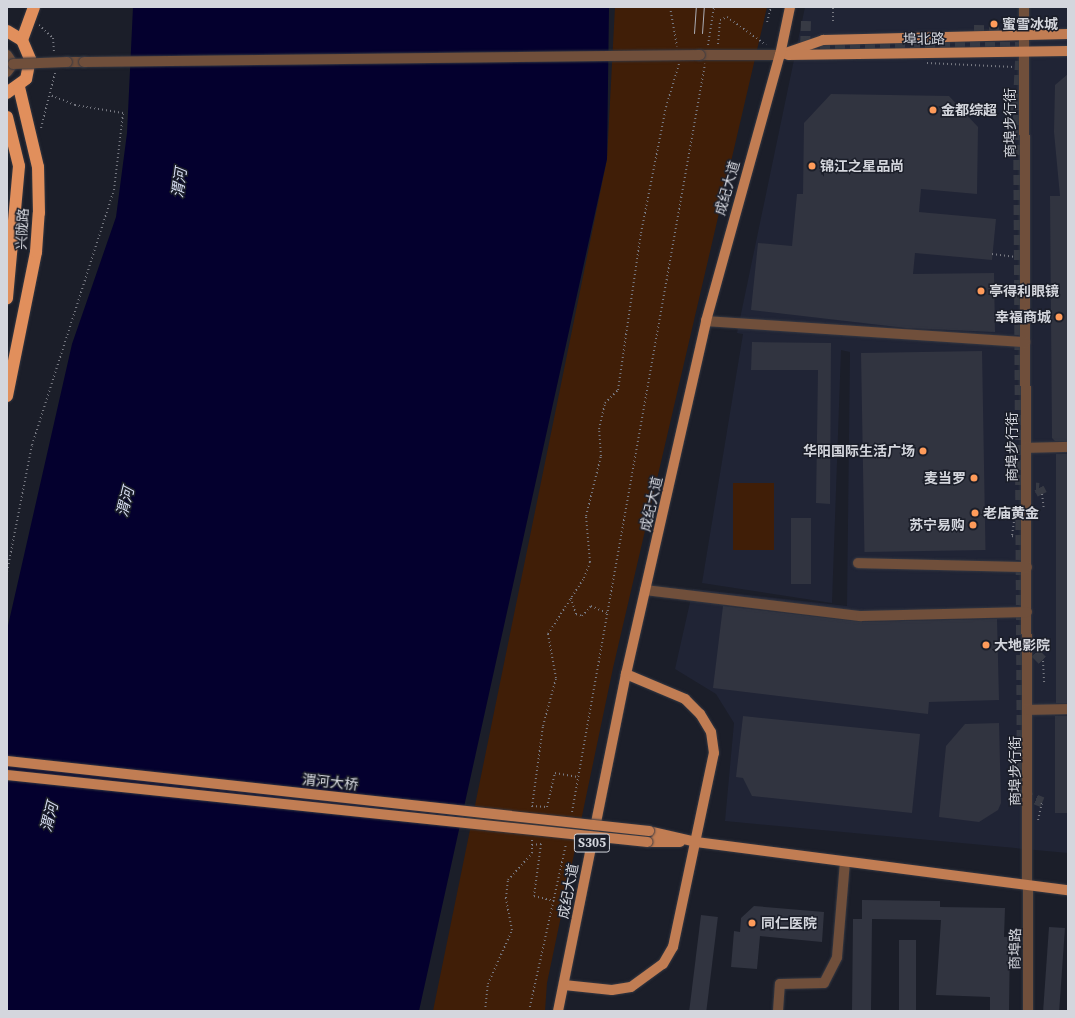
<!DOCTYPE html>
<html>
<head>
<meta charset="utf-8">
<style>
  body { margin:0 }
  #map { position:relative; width:1075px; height:1018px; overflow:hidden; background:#1b1e29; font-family:"Source Serif 4","Noto Sans SC",serif }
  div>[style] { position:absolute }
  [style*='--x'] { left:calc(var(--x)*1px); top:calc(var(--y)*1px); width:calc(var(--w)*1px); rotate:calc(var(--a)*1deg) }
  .built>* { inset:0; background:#202435 }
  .green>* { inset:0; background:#401e07; transform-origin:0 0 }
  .water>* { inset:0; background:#04002e }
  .building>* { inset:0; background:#313440; transform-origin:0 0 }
  .minor-tunnel>* { height:10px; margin-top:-5px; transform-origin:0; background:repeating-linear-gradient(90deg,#373a44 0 10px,transparent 0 15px) }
  .path>* { height:2px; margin-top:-1px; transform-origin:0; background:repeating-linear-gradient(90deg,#777982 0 1px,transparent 0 4px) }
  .roads { filter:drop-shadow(0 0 1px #353842) drop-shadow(0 0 1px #353842) }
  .minor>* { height:10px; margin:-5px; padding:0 5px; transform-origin:5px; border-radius:5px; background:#704f3b }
  .major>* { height:10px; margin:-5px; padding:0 5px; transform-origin:5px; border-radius:5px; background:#c17d53 }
  .highway>* { height:12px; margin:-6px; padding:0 6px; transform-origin:6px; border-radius:6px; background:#e18f5c }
  .tram>* { height:1px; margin:-0.5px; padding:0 0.5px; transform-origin:0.5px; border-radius:0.5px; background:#acaeb6 }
  .bridges { filter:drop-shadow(0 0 1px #353842) drop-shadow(0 0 1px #353842) }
  .minor-bridge>* { height:10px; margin:-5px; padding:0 5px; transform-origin:5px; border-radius:5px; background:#704f3b }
  .major-bridge>* { height:10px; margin:-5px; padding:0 5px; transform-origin:5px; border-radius:5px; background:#c17d53 }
  .dots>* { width:11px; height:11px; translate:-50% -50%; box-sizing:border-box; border:2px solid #1b1e29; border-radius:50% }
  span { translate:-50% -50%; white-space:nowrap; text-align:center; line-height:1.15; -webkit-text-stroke:3px #1b1e29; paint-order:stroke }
  .shield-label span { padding:1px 3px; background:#1b1e29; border:1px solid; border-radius:3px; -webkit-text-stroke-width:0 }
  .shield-label { font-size:13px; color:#d4d6dd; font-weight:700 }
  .poi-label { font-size:14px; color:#d4d6dd; font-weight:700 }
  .left { translate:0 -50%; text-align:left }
  .right { translate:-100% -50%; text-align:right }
  .street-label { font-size:14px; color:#d4d6dd }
  .water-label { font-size:15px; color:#d4daef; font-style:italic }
  .frame { position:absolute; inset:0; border:8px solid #d4d6dd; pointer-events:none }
</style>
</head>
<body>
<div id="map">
  <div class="built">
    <i style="clip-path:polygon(805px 7px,1068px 7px,1068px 853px,725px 821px,734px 723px,716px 694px,675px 669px,693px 589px,847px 606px,850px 352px,841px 350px,832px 603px,702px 583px,743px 334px,737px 333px)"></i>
  </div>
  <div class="green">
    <i style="clip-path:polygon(615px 7px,767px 7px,613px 668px,547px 983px,545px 1011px,433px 1011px,607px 159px)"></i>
    <i style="left:733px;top:483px;width:41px;height:67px"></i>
  </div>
  <div class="water">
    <i style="clip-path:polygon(133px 7px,609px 7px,607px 159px,419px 1011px,7px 1011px,7px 630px,72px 344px,116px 217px,127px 133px)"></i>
  </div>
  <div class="building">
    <i style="clip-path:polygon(1068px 74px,1068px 441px,1055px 441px,1052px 438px,1050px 196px,1060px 196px,1054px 132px,1055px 85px)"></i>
    <i style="clip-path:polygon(831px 94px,949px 96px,978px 127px,977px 194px,921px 189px,919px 212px,996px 219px,992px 260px,915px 253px,913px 274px,994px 273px,995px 332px,906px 328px,751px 310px,758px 243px,792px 246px,797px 194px,803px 194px,804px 123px)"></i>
    <i style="clip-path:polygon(752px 342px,831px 343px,830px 504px,816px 503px,818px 370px,751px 370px)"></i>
    <i style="left:982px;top:351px;width:199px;height:121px;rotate:89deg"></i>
    <i style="left:1056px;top:454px;width:12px;height:249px"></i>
    <i style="left:791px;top:518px;width:20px;height:66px"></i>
    <i style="clip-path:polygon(723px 606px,861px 622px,997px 619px,999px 700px,929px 702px,928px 714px,713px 688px)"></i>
    <i style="clip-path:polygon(743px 716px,920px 734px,912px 813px,752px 796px,743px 778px,736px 777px)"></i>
    <i style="left:1055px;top:716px;width:13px;height:97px"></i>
    <i style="clip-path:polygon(999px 723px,1001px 803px,998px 810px,979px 822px,939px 817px,946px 746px,965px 724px)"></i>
    <i style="clip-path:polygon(862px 900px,940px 901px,940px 907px,1005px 908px,1004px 937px,1010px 937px,1009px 1011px,990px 1011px,990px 997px,936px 995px,941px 920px,872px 919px,871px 1011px,852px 1011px,853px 919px,862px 919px)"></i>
    <i style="clip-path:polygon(754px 906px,824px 912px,822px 942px,760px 936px,757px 969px,731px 967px,734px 931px,740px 932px,741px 918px)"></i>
    <i style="left:701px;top:915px;width:17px;height:96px;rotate:7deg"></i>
    <i style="left:1049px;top:927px;width:16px;height:84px;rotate:4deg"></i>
    <i style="left:899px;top:940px;width:17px;height:71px"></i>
  </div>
  <div class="minor-tunnel">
    <i style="--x:806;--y:21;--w:25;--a:92"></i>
    <i style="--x:805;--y:46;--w:215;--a:0.3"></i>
    <i style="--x:974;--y:30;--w:39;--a:1"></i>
    <i style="--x:1018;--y:100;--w:694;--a:89.67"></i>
    <i style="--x:1022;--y:794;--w:22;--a:22"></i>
    <i style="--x:1010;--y:111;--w:14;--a:-54"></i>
    <i style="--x:1018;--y:100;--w:39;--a:-87"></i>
    <i style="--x:1021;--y:486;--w:18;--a:6"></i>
    <i style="--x:1039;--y:488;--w:7;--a:63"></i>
    <i style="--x:1021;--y:650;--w:14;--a:12"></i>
    <i style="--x:1035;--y:653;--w:11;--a:45"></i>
  </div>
  <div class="path">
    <i style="--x:670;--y:7;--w:40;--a:80"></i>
    <i style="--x:833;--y:21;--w:14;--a:-90"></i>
    <i style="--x:767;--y:22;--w:16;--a:-75"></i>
    <i style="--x:39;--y:25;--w:19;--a:43"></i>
    <i style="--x:53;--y:38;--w:15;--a:86"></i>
    <i style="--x:718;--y:44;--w:24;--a:-85"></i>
    <i style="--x:720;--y:20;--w:8;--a:-23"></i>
    <i style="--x:727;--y:17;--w:48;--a:35.7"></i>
    <i style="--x:708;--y:45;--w:38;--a:-81"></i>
    <i style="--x:927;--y:63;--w:87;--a:2.6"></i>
    <i style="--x:1010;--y:111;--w:21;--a:90"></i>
    <i style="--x:1010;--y:132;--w:6;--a:31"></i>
    <i style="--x:41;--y:128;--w:57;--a:-75.7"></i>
    <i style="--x:992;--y:254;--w:24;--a:7"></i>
    <i style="--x:1042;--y:494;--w:16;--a:83"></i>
    <i style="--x:1015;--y:514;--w:22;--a:98"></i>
    <i style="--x:1012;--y:536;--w:4;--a:14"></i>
    <i style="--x:7;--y:572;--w:129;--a:-78.9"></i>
    <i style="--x:32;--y:445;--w:268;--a:-72.2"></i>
    <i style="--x:114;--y:190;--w:78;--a:-83.3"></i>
    <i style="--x:123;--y:113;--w:49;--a:-170.5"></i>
    <i style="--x:75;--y:105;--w:27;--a:-158"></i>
    <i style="--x:571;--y:598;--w:17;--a:73"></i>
    <i style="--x:576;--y:614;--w:6;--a:18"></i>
    <i style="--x:582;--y:616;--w:13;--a:-48"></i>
    <i style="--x:591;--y:606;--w:20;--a:24"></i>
    <i style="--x:1043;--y:661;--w:21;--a:87"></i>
    <i style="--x:532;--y:806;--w:15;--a:4"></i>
    <i style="--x:547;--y:807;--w:35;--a:-77"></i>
    <i style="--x:555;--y:773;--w:23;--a:10"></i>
    <i style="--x:532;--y:807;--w:82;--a:-82.3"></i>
    <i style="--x:543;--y:726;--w:50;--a:-74.8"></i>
    <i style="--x:556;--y:678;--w:45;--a:-100.3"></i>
    <i style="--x:548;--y:634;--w:67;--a:-57.3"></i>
    <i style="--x:584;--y:578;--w:17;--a:-69"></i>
    <i style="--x:590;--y:562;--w:46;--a:-95"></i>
    <i style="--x:586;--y:516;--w:62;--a:-76"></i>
    <i style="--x:601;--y:456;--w:27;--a:-94"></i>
    <i style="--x:599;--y:429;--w:27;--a:-77"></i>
    <i style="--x:605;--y:403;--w:18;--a:-45"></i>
    <i style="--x:618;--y:390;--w:159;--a:-81.7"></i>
    <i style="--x:641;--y:233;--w:128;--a:-78.8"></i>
    <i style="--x:666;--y:107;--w:45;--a:-73.2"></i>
    <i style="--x:572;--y:812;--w:760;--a:-79.92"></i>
    <i style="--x:1038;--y:820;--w:18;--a:-77"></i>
    <i style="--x:532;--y:845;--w:9;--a:-6"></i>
    <i style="--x:541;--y:844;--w:52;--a:97.7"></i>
    <i style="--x:534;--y:896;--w:21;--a:14"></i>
    <i style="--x:485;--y:1011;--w:27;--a:-84"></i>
    <i style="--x:488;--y:984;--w:59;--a:-66"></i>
    <i style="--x:512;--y:930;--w:33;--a:-101"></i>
    <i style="--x:506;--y:898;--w:18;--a:-84"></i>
    <i style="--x:508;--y:880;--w:36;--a:-48"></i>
    <i style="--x:532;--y:853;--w:13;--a:-90"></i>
    <i style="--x:529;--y:1011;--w:171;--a:-77.5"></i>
  </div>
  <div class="roads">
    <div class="minor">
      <i style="--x:1024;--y:7;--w:1004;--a:89.77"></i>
      <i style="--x:7;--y:55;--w:11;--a:56"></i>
      <i style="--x:13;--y:64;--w:10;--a:127"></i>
      <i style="--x:700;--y:55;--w:80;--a:0"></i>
      <i style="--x:67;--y:62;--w:17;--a:0"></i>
      <i style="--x:706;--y:321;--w:320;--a:3.8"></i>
      <i style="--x:1026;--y:448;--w:42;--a:-1.4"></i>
      <i style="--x:858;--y:563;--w:169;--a:1.4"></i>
      <i style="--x:645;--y:590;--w:218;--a:6.9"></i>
      <i style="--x:861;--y:616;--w:166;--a:-1.4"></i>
      <i style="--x:1028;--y:710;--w:40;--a:-1.4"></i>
      <i style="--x:778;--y:1011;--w:27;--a:-86"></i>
      <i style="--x:780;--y:984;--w:44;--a:-1.3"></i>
      <i style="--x:824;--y:983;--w:29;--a:-63"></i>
      <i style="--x:837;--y:957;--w:95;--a:-85.2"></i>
    </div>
    <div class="major">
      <i style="--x:780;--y:55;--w:46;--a:-19.2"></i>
      <i style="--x:823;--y:40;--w:245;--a:-1.4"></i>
      <i style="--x:788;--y:55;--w:280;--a:-0.8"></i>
      <i style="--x:649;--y:831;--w:48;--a:13.2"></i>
      <i style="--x:696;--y:842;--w:375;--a:7.4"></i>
      <i style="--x:648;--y:842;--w:32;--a:0"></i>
      <i style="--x:564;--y:985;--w:48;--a:5.9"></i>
      <i style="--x:612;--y:990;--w:19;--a:-9"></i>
      <i style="--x:631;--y:987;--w:39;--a:-36"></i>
      <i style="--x:663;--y:964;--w:20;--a:-60"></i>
      <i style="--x:673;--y:947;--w:198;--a:-78.1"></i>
      <i style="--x:714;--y:753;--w:21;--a:-98"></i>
      <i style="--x:711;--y:732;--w:21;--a:-121"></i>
      <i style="--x:700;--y:714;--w:21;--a:-135"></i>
      <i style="--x:685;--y:699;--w:64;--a:-157"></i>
      <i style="--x:558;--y:1011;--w:344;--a:-78.6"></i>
      <i style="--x:626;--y:674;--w:362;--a:-77.2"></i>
      <i style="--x:706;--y:321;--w:276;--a:-74.5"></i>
      <i style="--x:780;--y:55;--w:49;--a:-78.2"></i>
    </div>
    <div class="highway">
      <i style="--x:7;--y:31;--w:17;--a:31"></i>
      <i style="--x:22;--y:40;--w:21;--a:67"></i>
      <i style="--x:30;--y:59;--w:20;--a:101"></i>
      <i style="--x:26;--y:79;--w:24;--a:144"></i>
      <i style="--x:22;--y:40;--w:35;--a:-70"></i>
      <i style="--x:7;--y:117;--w:50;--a:76.2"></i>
      <i style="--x:19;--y:166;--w:133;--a:95.2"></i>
      <i style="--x:7;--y:396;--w:147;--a:-78.6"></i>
      <i style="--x:36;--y:252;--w:39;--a:-86"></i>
      <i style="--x:39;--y:213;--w:46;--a:-91.2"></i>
      <i style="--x:38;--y:167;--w:82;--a:-103.4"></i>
    </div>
  </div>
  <div class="tram">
    <i style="--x:694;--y:33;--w:26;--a:-86"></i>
    <i style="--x:702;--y:33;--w:26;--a:-86"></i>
  </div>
  <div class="bridges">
    <div class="minor-bridge">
      <i style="--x:84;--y:62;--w:616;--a:-0.65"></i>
      <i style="--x:13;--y:64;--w:54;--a:-2.1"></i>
    </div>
    <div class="major-bridge">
      <i style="--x:7;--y:761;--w:646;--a:6.22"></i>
      <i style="--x:7;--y:775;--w:644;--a:5.97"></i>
    </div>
  </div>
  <div class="dots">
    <i style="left:994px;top:24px;background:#ff9b5a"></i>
    <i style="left:933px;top:110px;background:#ff9b5a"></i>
    <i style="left:812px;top:166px;background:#ff9b5a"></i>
    <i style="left:981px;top:291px;background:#ff9b5a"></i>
    <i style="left:1059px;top:317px;background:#ff9b5a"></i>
    <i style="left:923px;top:451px;background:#ff9b5a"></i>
    <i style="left:974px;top:478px;background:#ff9b5a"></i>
    <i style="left:975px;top:513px;background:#ff9b5a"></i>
    <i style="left:973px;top:525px;background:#ff9b5a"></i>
    <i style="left:986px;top:645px;background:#ff9b5a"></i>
    <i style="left:752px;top:923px;background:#ff9b5a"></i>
  </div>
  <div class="shield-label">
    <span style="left:592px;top:843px">S305</span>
  </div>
  <div class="poi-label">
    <span class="left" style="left:1002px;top:24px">蜜雪冰城</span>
    <span class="left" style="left:941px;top:110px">金都综超</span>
    <span class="left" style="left:820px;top:166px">锦江之星品尚</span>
    <span class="left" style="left:989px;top:291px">亭得利眼镜</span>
    <span class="right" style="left:1051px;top:317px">幸福商城</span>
    <span class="right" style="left:915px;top:451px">华阳国际生活广场</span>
    <span class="right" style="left:966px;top:478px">麦当罗</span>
    <span class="left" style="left:983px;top:513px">老庙黄金</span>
    <span class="right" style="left:965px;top:525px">苏宁易购</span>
    <span class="left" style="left:994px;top:645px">大地影院</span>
    <span class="left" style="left:761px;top:923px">同仁医院</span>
  </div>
  <div class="street-label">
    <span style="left:924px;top:39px;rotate:-1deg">埠北路</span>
    <span style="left:1010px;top:123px;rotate:-90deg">商埠步行街</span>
    <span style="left:727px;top:188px;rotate:-74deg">成纪大道</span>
    <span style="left:22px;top:229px;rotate:-87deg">兴陇路</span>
    <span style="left:1012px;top:447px;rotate:-90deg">商埠步行街</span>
    <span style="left:651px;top:504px;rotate:-77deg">成纪大道</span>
    <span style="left:1015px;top:771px;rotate:-90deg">商埠步行街</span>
    <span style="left:330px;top:782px;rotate:6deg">渭河大桥</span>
    <span style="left:568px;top:891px;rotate:-79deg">成纪大道</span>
    <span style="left:1015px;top:949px;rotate:-89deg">商埠路</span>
  </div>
  <div class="water-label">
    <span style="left:179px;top:183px;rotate:-82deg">渭河</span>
    <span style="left:125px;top:502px;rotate:-76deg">渭河</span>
    <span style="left:49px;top:817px;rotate:-76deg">渭河</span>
  </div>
  <div class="frame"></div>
</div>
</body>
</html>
